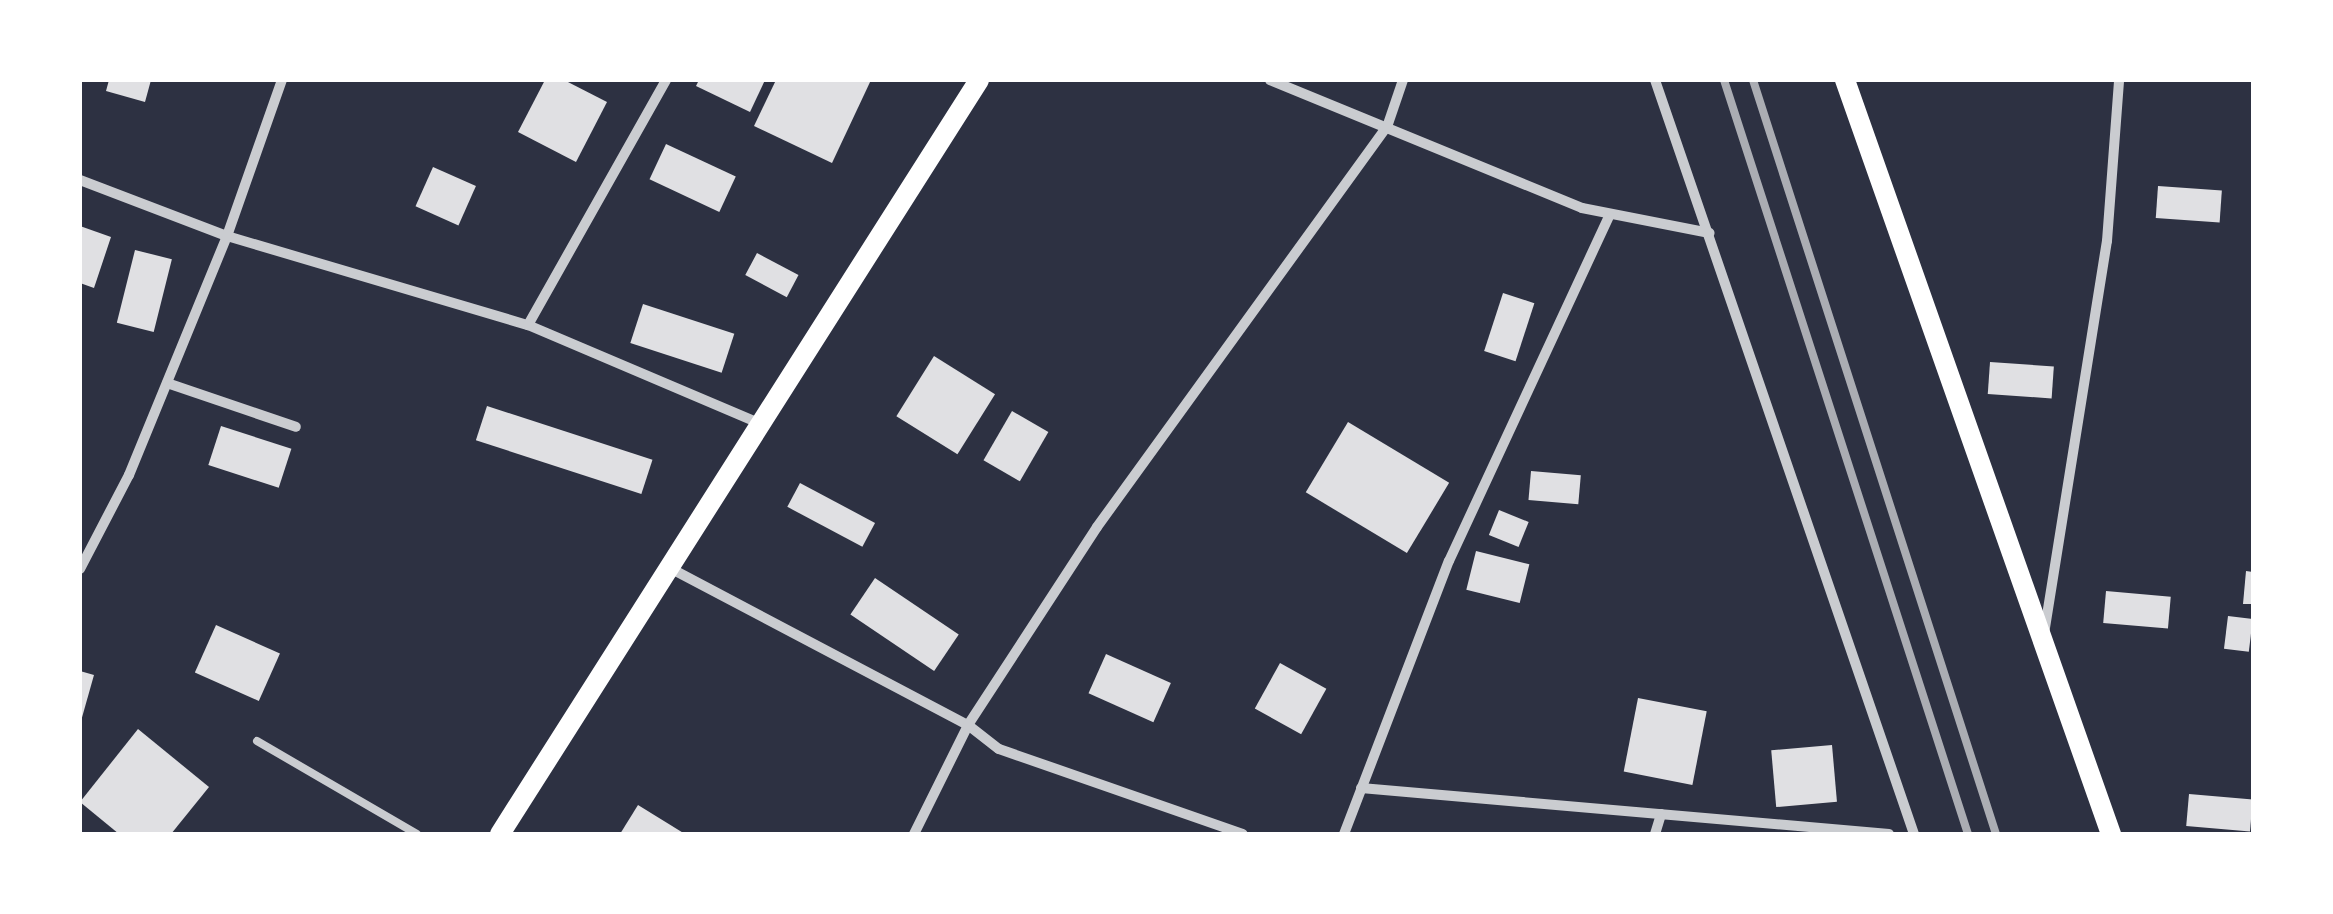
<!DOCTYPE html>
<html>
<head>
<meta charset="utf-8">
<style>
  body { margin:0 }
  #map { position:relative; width:2333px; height:914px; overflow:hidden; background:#2d3142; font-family:"Crimson Pro",serif }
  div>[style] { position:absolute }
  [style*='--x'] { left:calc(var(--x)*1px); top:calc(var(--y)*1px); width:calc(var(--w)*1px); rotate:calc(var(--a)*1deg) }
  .building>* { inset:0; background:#e0e0e3; transform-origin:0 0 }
  .service>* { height:8px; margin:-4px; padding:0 4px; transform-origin:4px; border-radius:4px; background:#caccd0 }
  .minor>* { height:10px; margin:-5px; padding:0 5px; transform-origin:5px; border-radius:5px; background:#caccd0 }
  .secondary>* { height:20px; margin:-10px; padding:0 10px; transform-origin:10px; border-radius:10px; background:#fff }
  .rail>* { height:8px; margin:-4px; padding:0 4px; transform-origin:4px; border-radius:4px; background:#abadb3 }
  span { translate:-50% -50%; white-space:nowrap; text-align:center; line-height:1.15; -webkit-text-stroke:10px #fff; paint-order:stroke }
  .frame { position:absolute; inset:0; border:82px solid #fff; pointer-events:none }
</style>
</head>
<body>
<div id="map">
  <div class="building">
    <i style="clip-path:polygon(109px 80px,151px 80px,145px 102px,106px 91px)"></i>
    <i style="clip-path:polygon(545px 80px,564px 80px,607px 102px,576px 162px,518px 132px)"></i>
    <i style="clip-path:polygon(699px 80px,765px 80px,750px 112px,696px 86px)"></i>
    <i style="clip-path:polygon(776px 80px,871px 80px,832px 163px,754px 126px)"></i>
    <i style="left:666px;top:144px;width:77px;height:39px;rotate:25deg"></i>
    <i style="left:433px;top:167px;width:47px;height:43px;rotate:24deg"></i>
    <i style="left:2158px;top:186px;width:64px;height:32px;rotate:4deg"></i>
    <i style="clip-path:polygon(80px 226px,111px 237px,94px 288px,80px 283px)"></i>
    <i style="left:135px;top:250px;width:38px;height:75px;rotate:14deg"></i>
    <i style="left:757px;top:253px;width:47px;height:25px;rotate:28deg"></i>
    <i style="left:1503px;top:293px;width:33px;height:61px;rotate:18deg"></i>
    <i style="left:643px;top:304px;width:96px;height:41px;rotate:18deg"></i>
    <i style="left:934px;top:356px;width:72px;height:71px;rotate:32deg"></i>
    <i style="left:1990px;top:362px;width:64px;height:32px;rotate:4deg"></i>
    <i style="left:487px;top:406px;width:174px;height:36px;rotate:18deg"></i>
    <i style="left:1012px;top:411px;width:42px;height:57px;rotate:30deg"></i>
    <i style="left:1348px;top:422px;width:118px;height:82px;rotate:31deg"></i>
    <i style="left:221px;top:426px;width:74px;height:41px;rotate:18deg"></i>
    <i style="left:1531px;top:471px;width:50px;height:29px;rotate:5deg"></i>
    <i style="left:800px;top:483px;width:85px;height:27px;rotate:28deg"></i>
    <i style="left:1499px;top:510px;width:32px;height:27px;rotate:22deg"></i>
    <i style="left:1476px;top:551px;width:55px;height:40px;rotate:14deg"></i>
    <i style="clip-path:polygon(2246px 571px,2253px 572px,2253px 604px,2243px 604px)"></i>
    <i style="left:875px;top:578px;width:101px;height:44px;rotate:34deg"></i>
    <i style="left:2106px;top:591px;width:65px;height:32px;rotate:5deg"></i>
    <i style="left:2228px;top:616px;width:25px;height:33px;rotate:7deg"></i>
    <i style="left:216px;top:625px;width:70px;height:52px;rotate:24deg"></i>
    <i style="left:1106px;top:654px;width:71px;height:43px;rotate:24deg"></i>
    <i style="left:1280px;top:663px;width:53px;height:52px;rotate:29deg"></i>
    <i style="clip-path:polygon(80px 671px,94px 675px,81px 721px,80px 721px)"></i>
    <i style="left:1638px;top:698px;width:70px;height:75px;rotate:11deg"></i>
    <i style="clip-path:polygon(138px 729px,209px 787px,171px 834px,119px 834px,80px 802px)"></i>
    <i style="left:1832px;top:745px;width:57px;height:61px;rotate:85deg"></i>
    <i style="left:2189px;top:794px;width:64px;height:32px;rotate:5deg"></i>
    <i style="clip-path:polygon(638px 805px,685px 834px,620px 834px)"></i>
  </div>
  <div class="service">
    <i style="--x:257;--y:741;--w:185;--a:30.2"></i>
  </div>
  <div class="minor">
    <i style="--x:1270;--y:80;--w:337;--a:22.3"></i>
    <i style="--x:1582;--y:208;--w:130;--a:11.1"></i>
    <i style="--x:1655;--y:80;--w:797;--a:71.04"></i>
    <i style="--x:80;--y:180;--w:157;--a:20.9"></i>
    <i style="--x:227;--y:236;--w:314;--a:16.5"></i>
    <i style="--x:528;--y:325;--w:251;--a:23"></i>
    <i style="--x:528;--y:325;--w:281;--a:-60.6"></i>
    <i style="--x:167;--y:383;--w:136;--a:18.8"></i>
    <i style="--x:668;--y:567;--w:339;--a:27.8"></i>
    <i style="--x:968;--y:725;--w:39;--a:38"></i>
    <i style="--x:999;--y:749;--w:258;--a:19.2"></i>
    <i style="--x:80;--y:569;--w:106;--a:-62.5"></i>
    <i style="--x:129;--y:475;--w:258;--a:-67.7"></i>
    <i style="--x:227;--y:236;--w:165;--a:-70.6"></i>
    <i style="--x:2044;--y:634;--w:398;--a:-80.9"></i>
    <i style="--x:2107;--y:241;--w:161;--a:-85.7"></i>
    <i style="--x:1361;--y:788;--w:530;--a:4.98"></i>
    <i style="--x:914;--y:834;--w:122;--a:-63.6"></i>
    <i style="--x:968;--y:725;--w:236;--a:-56.9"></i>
    <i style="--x:1097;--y:527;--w:494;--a:-54.1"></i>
    <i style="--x:1387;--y:127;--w:50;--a:-71.2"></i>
    <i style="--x:1344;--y:834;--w:292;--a:-69"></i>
    <i style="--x:1449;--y:561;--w:380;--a:-65.1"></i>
    <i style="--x:1655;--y:834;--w:21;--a:-73"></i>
  </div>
  <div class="secondary">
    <i style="--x:1845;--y:80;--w:800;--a:70.57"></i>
    <i style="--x:500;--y:834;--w:893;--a:-57.57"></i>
  </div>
  <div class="rail">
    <i style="--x:1724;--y:80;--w:792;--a:72.07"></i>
    <i style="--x:1753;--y:80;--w:792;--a:72.14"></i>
  </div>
  <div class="frame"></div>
</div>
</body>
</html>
